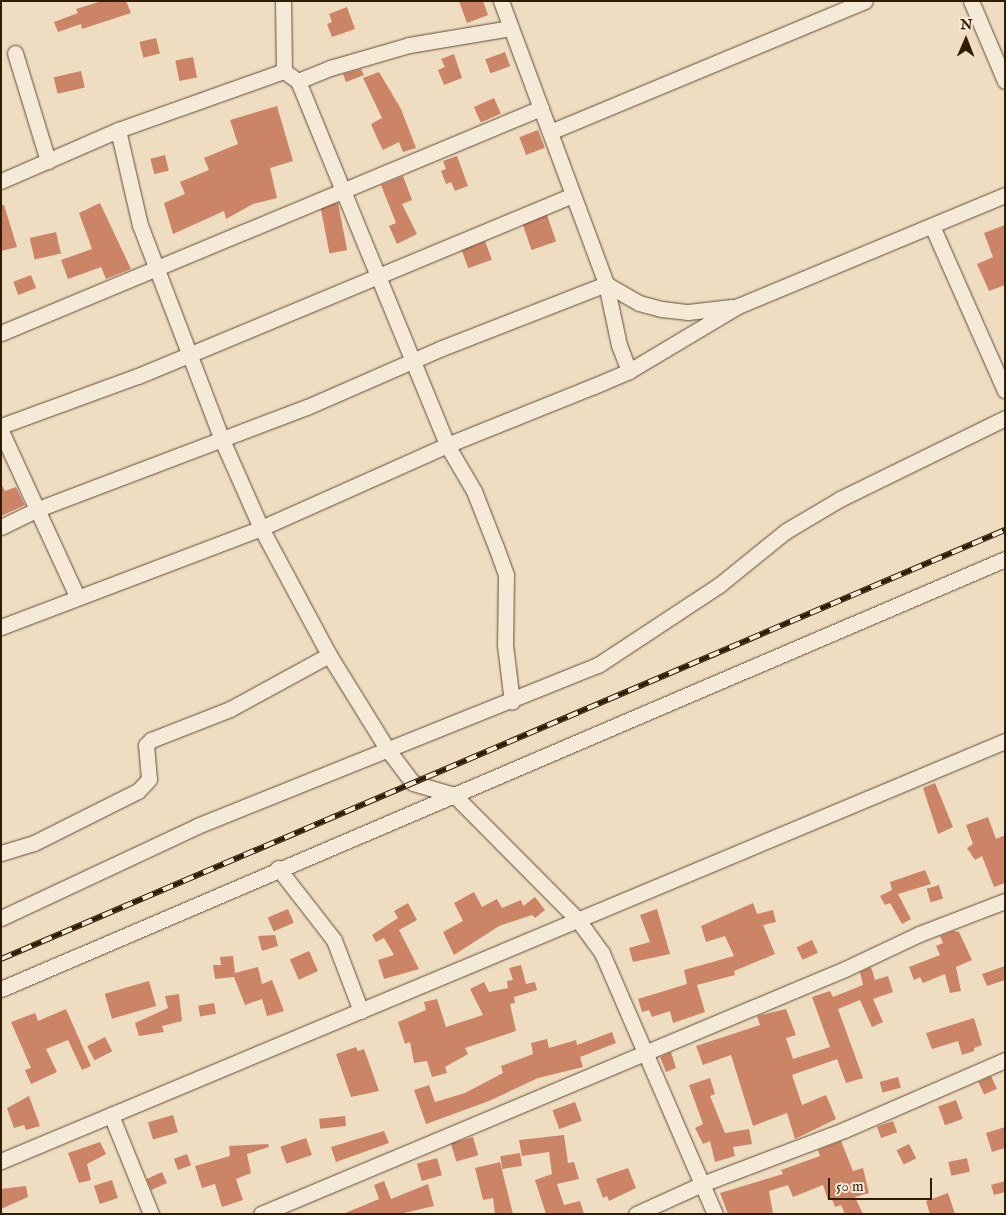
<!DOCTYPE html>
<html>
<head>
<meta charset="utf-8">
<style>
  body { margin:0 }
  #map { position:relative; width:1006px; height:1215px; overflow:hidden; background:#efddc2; font-family:"IM FELL English",serif }
  div>[style] { position:absolute }
  [style*='--x'] { left:calc(var(--x)*1px); top:calc(var(--y)*1px); width:calc(var(--w)*1px); rotate:calc(var(--a)*1deg) }
  .building>* { inset:0; background:#cc8466; transform-origin:0 0 }
  .roads { filter:drop-shadow(0 0 1px #5f4c33) drop-shadow(0 0 1px #5f4c33) }
  .minor>* { height:15px; margin:-7.5px; padding:0 7.5px; transform-origin:7.5px; border-radius:7.5px; background:#f5e9d7 }
  .rail>* { height:5.5px; margin-top:-2.75px; transform-origin:0; background:repeating-linear-gradient(90deg,#f5e9d7 0 11px,#2f1c03 0 22px); box-sizing:border-box; border-block:1px solid #2f1c03 }
  span { translate:-50% -50%; white-space:nowrap; text-align:center; line-height:1.15; -webkit-text-stroke:5px #f5e9d7; paint-order:stroke }
  .frame { position:absolute; inset:0; border:2px solid #2f1c03; pointer-events:none }
  .north { position:absolute; left:941px; top:15px; width:50px; height:50px; -webkit-text-stroke:4px #f5e9d7; paint-order:stroke; rotate:1deg; font-size:14px; font-weight:700; line-height:20px; text-align:center; color:#2f1c03 }
  .north::after { content:''; display:block; margin:auto; width:18px; height:22px; background:#2f1c03; clip-path:polygon(50% 0,100% 100%,50% 72%,0 100%) }
  .scale { position:absolute; left:828px; top:1178px; width:104px; height:22px; box-sizing:border-box; border:2px solid #2f1c03; border-top:0; padding-left:6px; font-size:15px; line-height:18px; white-space:nowrap; color:#2f1c03; -webkit-text-stroke:4px #f5e9d7; paint-order:stroke }
</style>
</head>
<body>
<div id="map">
  <div class="building">
    <i style="clip-path:polygon(102px 1px,126px 1px,131px 13px,82px 29px,81px 24px,58px 32px,54px 22px,78px 13px,76px 9px)"></i>
    <i style="clip-path:polygon(459px 1px,483px 1px,488px 15px,467px 23px)"></i>
    <i style="clip-path:polygon(347px 7px,355px 29px,332px 37px,327px 24px,332px 22px,329px 14px)"></i>
    <i style="left:156px;top:38px;width:16px;height:17px;rotate:76deg"></i>
    <i style="left:505px;top:52px;width:15px;height:21px;rotate:70deg"></i>
    <i style="clip-path:polygon(454px 54px,462px 78px,444px 85px,438px 70px,445px 67px,441px 59px)"></i>
    <i style="left:193px;top:57px;width:21px;height:18px;rotate:79deg"></i>
    <i style="clip-path:polygon(361px 69px,364px 75px,346px 82px,343px 74px)"></i>
    <i style="left:81px;top:71px;width:17px;height:28px;rotate:77deg"></i>
    <i style="clip-path:polygon(379px 72px,401px 109px,416px 148px,403px 152px,399px 142px,383px 150px,377px 138px,371px 124px,382px 118px,363px 78px)"></i>
    <i style="left:494px;top:98px;width:17px;height:22px;rotate:66deg"></i>
    <i style="clip-path:polygon(277px 106px,293px 161px,270px 168px,277px 198px,253px 204px,226px 219px,224px 211px,173px 234px,164px 203px,185px 194px,180px 182px,209px 170px,204px 158px,238px 144px,230px 120px)"></i>
    <i style="left:538px;top:130px;width:19px;height:20px;rotate:69deg"></i>
    <i style="left:165px;top:155px;width:16px;height:15px;rotate:76deg"></i>
    <i style="clip-path:polygon(457px 156px,468px 186px,455px 191px,451px 182px,446px 184px,441px 171px,446px 169px,443px 161px)"></i>
    <i style="clip-path:polygon(403px 176px,412px 200px,402px 204px,417px 234px,397px 244px,389px 226px,396px 223px,381px 185px)"></i>
    <i style="clip-path:polygon(100px 203px,131px 269px,106px 279px,101px 267px,68px 279px,61px 260px,92px 249px,79px 213px)"></i>
    <i style="left:338px;top:203px;width:48px;height:18px;rotate:79deg"></i>
    <i style="clip-path:polygon(1px 205px,4px 205px,17px 247px,1px 251px)"></i>
    <i style="left:547px;top:215px;width:28px;height:26px;rotate:71deg"></i>
    <i style="clip-path:polygon(1005px 225px,1005px 285px,989px 291px,977px 264px,993px 257px,984px 233px)"></i>
    <i style="left:56px;top:232px;width:22px;height:27px;rotate:77deg"></i>
    <i style="left:485px;top:241px;width:20px;height:25px;rotate:70deg"></i>
    <i style="left:31px;top:275px;width:14px;height:19px;rotate:69deg"></i>
    <i style="clip-path:polygon(1px 484px,5px 491px,16px 487px,25px 505px,1px 516px)"></i>
    <i style="clip-path:polygon(935px 783px,953px 827px,938px 834px,923px 788px)"></i>
    <i style="clip-path:polygon(988px 817px,996px 839px,1005px 835px,1005px 883px,994px 887px,982px 856px,975px 860px,967px 848px,973px 844px,966px 825px)"></i>
    <i style="clip-path:polygon(925px 870px,931px 884px,898px 894px,911px 919px,902px 924px,890px 903px,885px 905px,880px 896px,892px 890px,890px 882px)"></i>
    <i style="left:939px;top:885px;width:14px;height:13px;rotate:73deg"></i>
    <i style="clip-path:polygon(474px 892px,482px 907px,497px 899px,502px 908px,521px 900px,523px 906px,535px 897px,545px 910px,535px 918px,532px 915px,499px 926px,454px 955px,443px 932px,463px 921px,454px 903px)"></i>
    <i style="clip-path:polygon(408px 903px,417px 920px,399px 930px,419px 969px,384px 979px,378px 960px,394px 955px,384px 938px,376px 942px,372px 935px,398px 918px,394px 911px)"></i>
    <i style="clip-path:polygon(753px 903px,757px 914px,773px 910px,776px 922px,763px 925px,775px 954px,734px 971px,735px 975px,697px 985px,705px 1012px,673px 1023px,670px 1011px,652px 1017px,649px 1010px,642px 1012px,638px 999px,687px 984px,684px 970px,734px 956px,725px 936px,706px 942px,701px 926px)"></i>
    <i style="left:288px;top:909px;width:15px;height:22px;rotate:67deg"></i>
    <i style="clip-path:polygon(657px 909px,670px 954px,633px 962px,629px 948px,650px 942px,640px 915px)"></i>
    <i style="clip-path:polygon(953px 931px,959px 932px,972px 960px,956px 967px,961px 991px,950px 993px,945px 974px,923px 983px,920px 977px,914px 980px,909px 967px,940px 955px,936px 946px,943px 943px,940px 936px)"></i>
    <i style="clip-path:polygon(275px 935px,278px 946px,262px 951px,258px 936px)"></i>
    <i style="left:812px;top:940px;width:14px;height:17px;rotate:65deg"></i>
    <i style="left:309px;top:951px;width:22px;height:21px;rotate:66deg"></i>
    <i style="clip-path:polygon(233px 956px,235px 973px,258px 967px,262px 984px,272px 980px,284px 1011px,267px 1016px,262px 999px,245px 1005px,234px 977px,215px 979px,213px 965px,221px 965px,220px 957px)"></i>
    <i style="clip-path:polygon(521px 965px,526px 984px,535px 982px,537px 990px,514px 997px,515px 1003px,510px 1004px,516px 1031px,465px 1048px,468px 1054px,445px 1067px,447px 1073px,432px 1077px,427px 1061px,414px 1063px,410px 1042px,405px 1044px,398px 1022px,426px 1010px,424px 1002px,437px 999px,446px 1027px,483px 1015px,470px 989px,484px 982px,489px 992px,508px 988px,507px 981px,513px 980px,509px 968px)"></i>
    <i style="clip-path:polygon(1005px 966px,1005px 980px,987px 986px,982px 974px)"></i>
    <i style="clip-path:polygon(871px 967px,875px 980px,888px 976px,893px 992px,873px 999px,883px 1022px,872px 1027px,860px 1000px,838px 1009px,863px 1078px,846px 1083px,837px 1059px,792px 1075px,802px 1105px,826px 1095px,836px 1119px,795px 1139px,787px 1113px,753px 1126px,731px 1055px,703px 1065px,696px 1046px,760px 1025px,757px 1016px,786px 1009px,796px 1035px,786px 1038px,793px 1059px,830px 1047px,812px 997px,830px 991px,833px 997px,863px 985px,860px 972px)"></i>
    <i style="left:149px;top:981px;width:26px;height:46px;rotate:74deg"></i>
    <i style="clip-path:polygon(179px 994px,182px 1021px,162px 1026px,164px 1032px,139px 1036px,135px 1023px,168px 1008px,165px 996px)"></i>
    <i style="left:214px;top:1003px;width:11px;height:16px;rotate:80deg"></i>
    <i style="clip-path:polygon(66px 1009px,91px 1066px,82px 1070px,68px 1040px,46px 1049px,57px 1072px,31px 1084px,25px 1070px,31px 1068px,11px 1022px,35px 1013px,38px 1021px)"></i>
    <i style="clip-path:polygon(974px 1018px,982px 1045px,974px 1048px,974px 1051px,962px 1055px,958px 1041px,932px 1049px,926px 1033px)"></i>
    <i style="clip-path:polygon(612px 1032px,616px 1043px,580px 1057px,583px 1067px,538px 1078px,489px 1101px,426px 1124px,414px 1090px,429px 1085px,435px 1102px,465px 1093px,503px 1073px,501px 1066px,533px 1054px,531px 1043px,547px 1039px,549px 1048px,576px 1040px,577px 1045px)"></i>
    <i style="left:105px;top:1037px;width:16px;height:20px;rotate:63deg"></i>
    <i style="clip-path:polygon(356px 1047px,358px 1051px,364px 1049px,379px 1091px,351px 1097px,336px 1054px)"></i>
    <i style="clip-path:polygon(671px 1052px,676px 1068px,666px 1072px,660px 1057px)"></i>
    <i style="left:991px;top:1076px;width:14px;height:14px;rotate:65deg"></i>
    <i style="left:898px;top:1077px;width:11px;height:19px;rotate:75deg"></i>
    <i style="clip-path:polygon(710px 1078px,715px 1094px,710px 1096px,725px 1133px,749px 1129px,752px 1144px,733px 1147px,735px 1156px,715px 1162px,710px 1141px,703px 1144px,695px 1128px,703px 1124px,689px 1085px)"></i>
    <i style="clip-path:polygon(29px 1096px,40px 1126px,26px 1130px,24px 1125px,14px 1128px,7px 1108px)"></i>
    <i style="left:956px;top:1100px;width:20px;height:19px;rotate:70deg"></i>
    <i style="left:575px;top:1102px;width:20px;height:24px;rotate:70deg"></i>
    <i style="left:173px;top:1115px;width:18px;height:26px;rotate:74deg"></i>
    <i style="left:345px;top:1116px;width:10px;height:26px;rotate:84deg"></i>
    <i style="left:893px;top:1121px;width:12px;height:17px;rotate:70deg"></i>
    <i style="clip-path:polygon(1005px 1127px,1005px 1148px,992px 1152px,986px 1133px)"></i>
    <i style="clip-path:polygon(384px 1131px,389px 1143px,336px 1162px,331px 1147px)"></i>
    <i style="clip-path:polygon(564px 1135px,568px 1163px,574px 1162px,579px 1179px,557px 1184px,564px 1205px,580px 1201px,584px 1214px,546px 1214px,535px 1180px,552px 1174px,549px 1152px,522px 1156px,519px 1140px)"></i>
    <i style="left:473px;top:1137px;width:19px;height:23px;rotate:74deg"></i>
    <i style="left:306px;top:1138px;width:18px;height:27px;rotate:71deg"></i>
    <i style="clip-path:polygon(841px 1141px,853px 1171px,863px 1168px,869px 1193px,855px 1197px,863px 1214px,845px 1214px,841px 1205px,835px 1207px,832px 1199px,828px 1200px,823px 1185px,793px 1197px,788px 1185px,769px 1191px,773px 1214px,728px 1214px,720px 1193px,783px 1174px,781px 1170px,820px 1156px,818px 1150px)"></i>
    <i style="clip-path:polygon(100px 1142px,106px 1154px,87px 1164px,91px 1180px,79px 1183px,68px 1153px)"></i>
    <i style="clip-path:polygon(268px 1144px,269px 1147px,247px 1154px,251px 1173px,236px 1179px,243px 1200px,222px 1207px,215px 1184px,202px 1188px,195px 1166px,230px 1156px,229px 1146px)"></i>
    <i style="left:909px;top:1144px;width:16px;height:14px;rotate:63deg"></i>
    <i style="left:520px;top:1153px;width:13px;height:20px;rotate:81deg"></i>
    <i style="left:187px;top:1154px;width:12px;height:14px;rotate:70deg"></i>
    <i style="left:437px;top:1158px;width:18px;height:21px;rotate:74deg"></i>
    <i style="left:967px;top:1158px;width:14px;height:19px;rotate:78deg"></i>
    <i style="clip-path:polygon(500px 1162px,513px 1214px,495px 1214px,493px 1198px,483px 1200px,475px 1168px)"></i>
    <i style="clip-path:polygon(628px 1168px,636px 1188px,609px 1201px,607px 1196px,603px 1198px,596px 1179px)"></i>
    <i style="left:162px;top:1172px;width:12px;height:17px;rotate:66deg"></i>
    <i style="left:112px;top:1180px;width:19px;height:19px;rotate:72deg"></i>
    <i style="clip-path:polygon(384px 1181px,391px 1199px,428px 1184px,434px 1206px,400px 1214px,343px 1214px,379px 1199px,374px 1185px)"></i>
    <i style="clip-path:polygon(1005px 1181px,1005px 1192px,994px 1195px,991px 1185px)"></i>
    <i style="clip-path:polygon(26px 1186px,28px 1197px,1px 1209px,1px 1189px)"></i>
    <i style="clip-path:polygon(948px 1193px,955px 1214px,930px 1214px,926px 1201px)"></i>
  </div>
  <div class="roads">
    <div class="minor">
      <i style="--x:501;--y:1;--w:302;--a:69.6"></i>
      <i style="--x:606;--y:284;--w:38;--a:30"></i>
      <i style="--x:639;--y:303;--w:24;--a:15"></i>
      <i style="--x:662;--y:309;--w:26;--a:7"></i>
      <i style="--x:688;--y:312;--w:44;--a:-6.5"></i>
      <i style="--x:971;--y:1;--w:87;--a:67"></i>
      <i style="--x:15;--y:53;--w:113;--a:73"></i>
      <i style="--x:284;--y:71;--w:17;--a:36"></i>
      <i style="--x:298;--y:81;--w:393;--a:67.7"></i>
      <i style="--x:447;--y:445;--w:53;--a:59.6"></i>
      <i style="--x:474;--y:491;--w:60;--a:68.6"></i>
      <i style="--x:496;--y:547;--w:30;--a:70"></i>
      <i style="--x:506;--y:575;--w:70;--a:90.8"></i>
      <i style="--x:505;--y:645;--w:57;--a:83"></i>
      <i style="--x:298;--y:81;--w:35;--a:-22"></i>
      <i style="--x:330;--y:68;--w:82;--a:-16.2"></i>
      <i style="--x:409;--y:45;--w:103;--a:-9.5"></i>
      <i style="--x:118;--y:130;--w:98;--a:77"></i>
      <i style="--x:140;--y:225;--w:230;--a:69.1"></i>
      <i style="--x:222;--y:440;--w:96;--a:66.1"></i>
      <i style="--x:261;--y:528;--w:144;--a:61.8"></i>
      <i style="--x:329;--y:655;--w:112;--a:58.2"></i>
      <i style="--x:388;--y:750;--w:41;--a:52.9"></i>
      <i style="--x:413;--y:783;--w:43;--a:16.3"></i>
      <i style="--x:454;--y:795;--w:176;--a:45.2"></i>
      <i style="--x:578;--y:920;--w:41;--a:54"></i>
      <i style="--x:602;--y:953;--w:284;--a:66.6"></i>
      <i style="--x:550;--y:132;--w:341;--a:-22.6"></i>
      <i style="--x:1;--y:181;--w:128;--a:-23.6"></i>
      <i style="--x:118;--y:130;--w:176;--a:-19.6"></i>
      <i style="--x:284;--y:71;--w:70;--a:-90.8"></i>
      <i style="--x:932;--y:226;--w:180;--a:66.1"></i>
      <i style="--x:1;--y:333;--w:585;--a:-22.62"></i>
      <i style="--x:1;--y:426;--w:146;--a:-20.1"></i>
      <i style="--x:138;--y:376;--w:470;--a:-22.6"></i>
      <i style="--x:1;--y:431;--w:182;--a:65.3"></i>
      <i style="--x:1;--y:527;--w:41;--a:-25.9"></i>
      <i style="--x:38;--y:509;--w:288;--a:-20.8"></i>
      <i style="--x:307;--y:407;--w:147;--a:-23.6"></i>
      <i style="--x:442;--y:348;--w:176;--a:-21.3"></i>
      <i style="--x:606;--y:284;--w:62;--a:78"></i>
      <i style="--x:619;--y:345;--w:28;--a:69"></i>
      <i style="--x:1;--y:627;--w:278;--a:-20.8"></i>
      <i style="--x:261;--y:528;--w:204;--a:-24"></i>
      <i style="--x:447;--y:445;--w:158;--a:-21.9"></i>
      <i style="--x:594;--y:386;--w:38;--a:-23"></i>
      <i style="--x:629;--y:371;--w:127;--a:-30.8"></i>
      <i style="--x:738;--y:306;--w:289;--a:-22.6"></i>
      <i style="--x:1;--y:853;--w:34;--a:-17"></i>
      <i style="--x:34;--y:843;--w:116;--a:-26.6"></i>
      <i style="--x:138;--y:791;--w:16;--a:-47"></i>
      <i style="--x:149;--y:779;--w:34;--a:-95"></i>
      <i style="--x:146;--y:745;--w:7;--a:-45"></i>
      <i style="--x:151;--y:740;--w:85;--a:-21.4"></i>
      <i style="--x:230;--y:709;--w:113;--a:-28.6"></i>
      <i style="--x:278;--y:868;--w:91;--a:52.1"></i>
      <i style="--x:334;--y:940;--w:76;--a:69.2"></i>
      <i style="--x:1;--y:918;--w:217;--a:-25.1"></i>
      <i style="--x:197;--y:826;--w:432;--a:-21.9"></i>
      <i style="--x:598;--y:665;--w:144;--a:-33.4"></i>
      <i style="--x:718;--y:586;--w:87;--a:-39"></i>
      <i style="--x:786;--y:531;--w:63;--a:-30.7"></i>
      <i style="--x:840;--y:499;--w:184;--a:-26.1"></i>
      <i style="--x:1;--y:989;--w:1092;--a:-23.18"></i>
      <i style="--x:111;--y:1115;--w:107;--a:68"></i>
      <i style="--x:1;--y:1161;--w:1088;--a:-22.7"></i>
      <i style="--x:261;--y:1214;--w:633;--a:-22.76"></i>
      <i style="--x:845;--y:969;--w:82;--a:-25.3"></i>
      <i style="--x:919;--y:934;--w:92;--a:-21"></i>
      <i style="--x:636;--y:1214;--w:72;--a:-24.4"></i>
      <i style="--x:702;--y:1184;--w:152;--a:-20.8"></i>
      <i style="--x:844;--y:1130;--w:176;--a:-23.5"></i>
    </div>
  </div>
  <div class="rail">
    <i style="--x:1;--y:959;--w:1092;--a:-23.14"></i>
  </div>
  <div class="frame"></div>
  <div class="north">N</div>
  <div class="scale">50 m</div>
</div>
</body>
</html>
